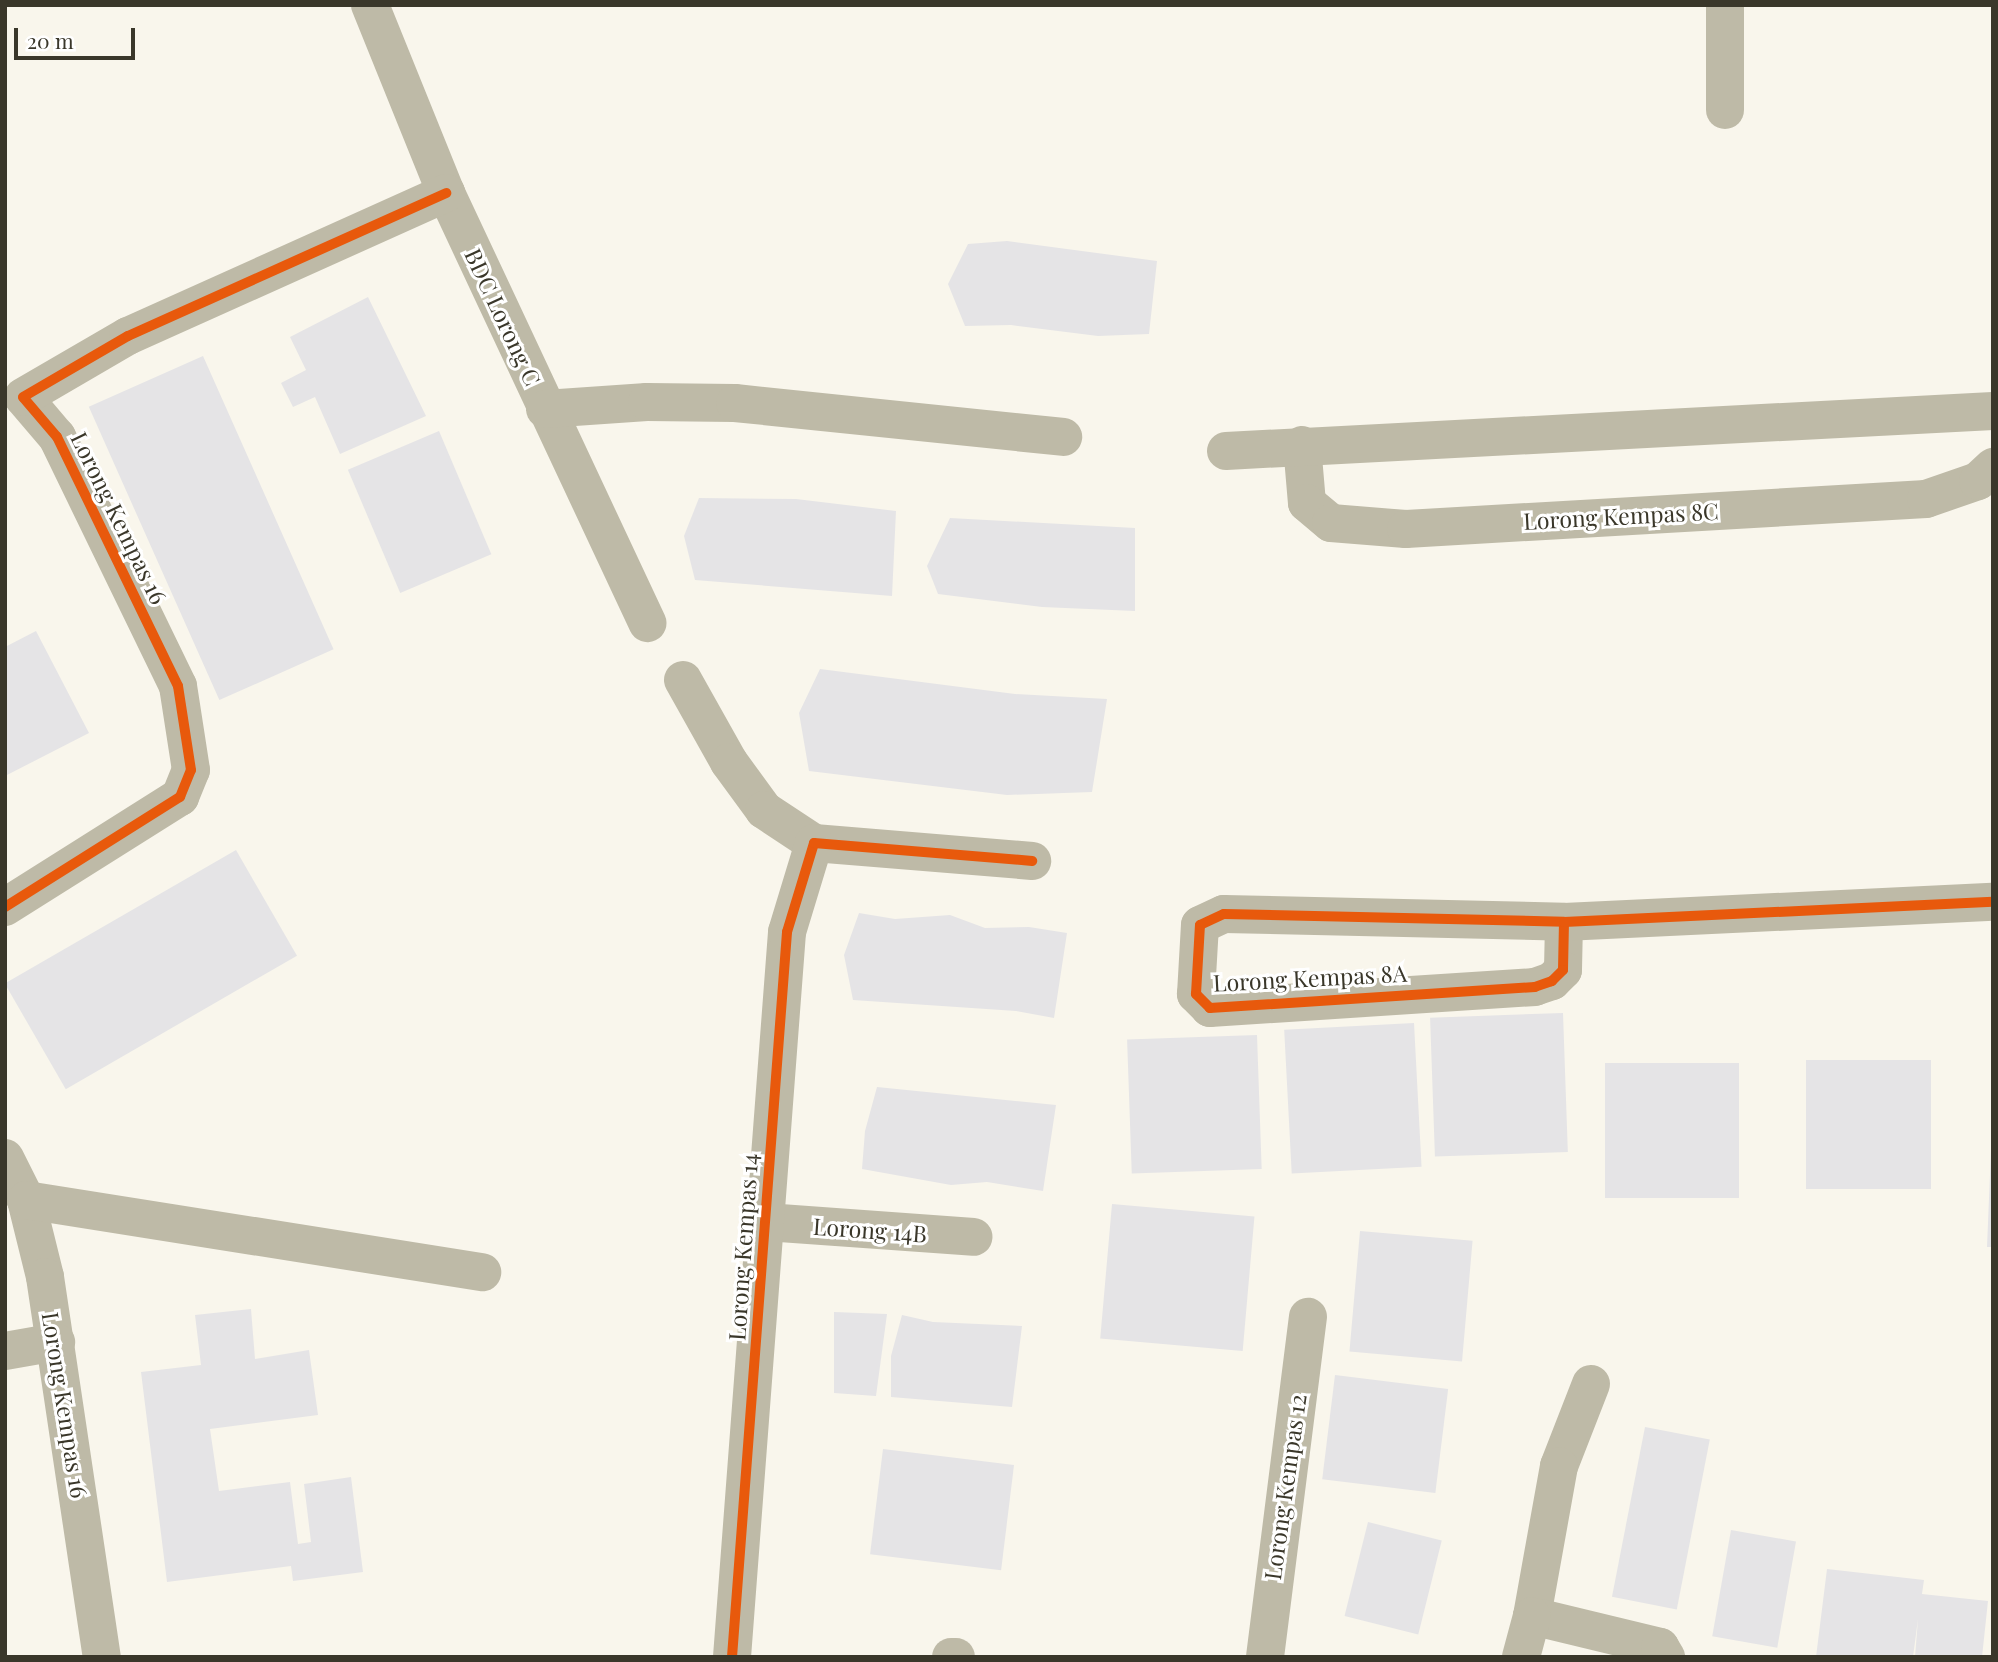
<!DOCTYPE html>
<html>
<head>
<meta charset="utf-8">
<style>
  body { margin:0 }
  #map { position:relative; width:1998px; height:1662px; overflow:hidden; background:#f9f6ec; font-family:"Playfair Display",serif }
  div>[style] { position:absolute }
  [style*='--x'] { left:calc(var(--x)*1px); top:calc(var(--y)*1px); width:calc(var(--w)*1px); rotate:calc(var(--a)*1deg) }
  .building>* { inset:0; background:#e5e4e6; transform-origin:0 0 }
  .minor>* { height:38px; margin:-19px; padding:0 19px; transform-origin:19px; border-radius:19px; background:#bebaa7 }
  .cycleway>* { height:10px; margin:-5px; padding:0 5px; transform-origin:5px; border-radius:5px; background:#e8590c }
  span { translate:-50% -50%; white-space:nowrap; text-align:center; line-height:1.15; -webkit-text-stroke:6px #fff; paint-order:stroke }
  .street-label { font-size:23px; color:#3a372a }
  .frame { position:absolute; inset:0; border:7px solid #3a372a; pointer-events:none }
  .scale { position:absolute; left:14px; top:28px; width:121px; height:32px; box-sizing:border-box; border:4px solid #3a372a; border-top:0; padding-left:9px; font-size:21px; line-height:24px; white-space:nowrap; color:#3a372a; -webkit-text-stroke:5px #fff; paint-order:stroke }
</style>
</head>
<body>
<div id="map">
  <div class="building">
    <i style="clip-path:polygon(1007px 241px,1157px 261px,1149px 334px,1098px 336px,1011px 325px,965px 326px,948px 284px,968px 244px)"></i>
    <i style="clip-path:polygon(368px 297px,426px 416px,340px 454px,315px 397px,293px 407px,281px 383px,306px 370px,290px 337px)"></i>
    <i style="left:203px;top:356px;width:321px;height:125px;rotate:66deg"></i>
    <i style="left:439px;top:431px;width:134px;height:99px;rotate:67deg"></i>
    <i style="clip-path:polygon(699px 498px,796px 499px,896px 511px,892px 596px,695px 580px,684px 536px)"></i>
    <i style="clip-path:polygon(950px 518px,1135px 528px,1135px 611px,1042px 607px,938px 594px,927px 566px)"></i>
    <i style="clip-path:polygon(36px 631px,89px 733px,5px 776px,5px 647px)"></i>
    <i style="clip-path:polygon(820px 669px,1015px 694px,1107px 699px,1092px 792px,1007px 795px,809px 771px,799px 713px)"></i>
    <i style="left:236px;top:850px;width:122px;height:267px;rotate:60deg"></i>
    <i style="clip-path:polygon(859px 913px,895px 919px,950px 915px,985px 928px,1029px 927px,1067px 933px,1054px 1018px,1016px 1011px,853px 1000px,844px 955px)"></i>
    <i style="left:1563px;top:1013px;width:139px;height:133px;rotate:88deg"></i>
    <i style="left:1414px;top:1023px;width:144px;height:130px;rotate:87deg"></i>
    <i style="left:1257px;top:1035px;width:134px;height:130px;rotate:88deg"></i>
    <i style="left:1806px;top:1060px;width:125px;height:129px"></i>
    <i style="left:1605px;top:1063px;width:134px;height:135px"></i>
    <i style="clip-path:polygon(877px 1087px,1056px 1105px,1043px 1191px,987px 1182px,951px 1185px,862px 1169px,865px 1131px)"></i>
    <i style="clip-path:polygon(1991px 1150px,1993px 1150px,1993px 1247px,1987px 1247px)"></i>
    <i style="left:1112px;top:1204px;width:143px;height:135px;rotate:5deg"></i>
    <i style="left:1360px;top:1231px;width:113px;height:121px;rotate:5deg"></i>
    <i style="clip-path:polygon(251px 1309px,255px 1359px,309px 1350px,318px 1415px,210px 1429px,219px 1491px,290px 1482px,298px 1544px,311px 1542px,304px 1484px,351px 1477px,363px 1572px,293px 1581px,291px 1566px,167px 1582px,141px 1372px,201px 1365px,195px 1315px)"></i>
    <i style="clip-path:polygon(834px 1312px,887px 1314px,876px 1396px,834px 1393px)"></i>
    <i style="clip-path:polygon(902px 1315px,933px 1322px,1022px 1326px,1012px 1407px,891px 1397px,891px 1356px)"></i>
    <i style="left:1335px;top:1375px;width:114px;height:105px;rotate:7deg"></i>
    <i style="left:1645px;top:1427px;width:66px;height:173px;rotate:11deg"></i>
    <i style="left:883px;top:1449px;width:132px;height:106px;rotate:7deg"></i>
    <i style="left:1368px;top:1522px;width:76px;height:97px;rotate:14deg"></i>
    <i style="left:1731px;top:1530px;width:66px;height:108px;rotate:10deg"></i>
    <i style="clip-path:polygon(1827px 1569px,1924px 1580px,1922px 1594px,1988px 1601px,1982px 1657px,1915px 1657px,1918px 1619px,1913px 1657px,1816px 1657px)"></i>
  </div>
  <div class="minor">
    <i style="--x:370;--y:5;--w:203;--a:68"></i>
    <i style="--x:446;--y:193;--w:475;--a:64.9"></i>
    <i style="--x:1725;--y:5;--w:105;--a:90"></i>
    <i style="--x:545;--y:409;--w:102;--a:-3.9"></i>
    <i style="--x:647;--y:402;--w:88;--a:0.7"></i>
    <i style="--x:735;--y:403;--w:330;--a:5.9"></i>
    <i style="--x:1302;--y:445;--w:58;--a:85.1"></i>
    <i style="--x:1307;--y:503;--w:31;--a:40"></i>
    <i style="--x:1331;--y:523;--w:75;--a:4.6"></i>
    <i style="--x:1406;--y:529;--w:521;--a:-3.3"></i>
    <i style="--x:1926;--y:499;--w:55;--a:-19.1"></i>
    <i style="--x:1978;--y:481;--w:21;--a:-43"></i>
    <i style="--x:1226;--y:451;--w:768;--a:-2.99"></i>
    <i style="--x:683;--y:680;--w:94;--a:60.7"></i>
    <i style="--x:729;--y:762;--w:59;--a:53.9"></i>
    <i style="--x:764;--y:810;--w:60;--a:33.4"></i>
    <i style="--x:814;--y:843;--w:219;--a:4.7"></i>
    <i style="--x:5;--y:907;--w:207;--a:-32.2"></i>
    <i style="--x:180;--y:797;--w:29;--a:-68"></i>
    <i style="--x:191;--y:770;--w:85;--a:-98.8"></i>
    <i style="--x:178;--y:686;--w:277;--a:-115.9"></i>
    <i style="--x:57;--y:437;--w:52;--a:-130.4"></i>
    <i style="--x:23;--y:397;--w:121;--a:-30.2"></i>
    <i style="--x:128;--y:336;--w:349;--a:-24.2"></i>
    <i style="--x:1564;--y:922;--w:48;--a:91.2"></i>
    <i style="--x:1563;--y:970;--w:16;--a:135"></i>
    <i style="--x:1552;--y:981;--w:18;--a:161"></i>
    <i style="--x:1535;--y:987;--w:326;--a:176.3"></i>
    <i style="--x:1210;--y:1008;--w:20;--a:-135"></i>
    <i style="--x:1196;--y:994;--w:69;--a:-86.7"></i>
    <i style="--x:1200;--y:925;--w:26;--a:-25"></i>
    <i style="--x:1224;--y:914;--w:340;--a:1.3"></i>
    <i style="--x:1564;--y:922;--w:429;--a:-2.7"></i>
    <i style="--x:5;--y:1158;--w:47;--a:63.4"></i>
    <i style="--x:26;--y:1200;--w:79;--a:76.1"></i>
    <i style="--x:45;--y:1277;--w:384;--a:81.5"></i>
    <i style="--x:26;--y:1200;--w:462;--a:9"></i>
    <i style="--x:766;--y:1222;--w:208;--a:4.1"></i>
    <i style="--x:5;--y:1351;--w:52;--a:-10"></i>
    <i style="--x:1591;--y:1384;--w:88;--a:111.3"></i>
    <i style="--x:1559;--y:1466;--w:152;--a:100.2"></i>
    <i style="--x:1532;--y:1616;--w:132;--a:13.6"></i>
    <i style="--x:1660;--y:1647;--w:12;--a:59"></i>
    <i style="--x:732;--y:1657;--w:727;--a:-85.66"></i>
    <i style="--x:787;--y:932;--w:93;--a:-73.1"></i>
    <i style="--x:951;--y:1657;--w:5;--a:0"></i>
    <i style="--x:1265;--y:1657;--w:343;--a:-82.8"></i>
    <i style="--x:1521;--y:1657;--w:42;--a:-75"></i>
  </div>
  <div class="cycleway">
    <i style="--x:5;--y:907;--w:207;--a:-32.2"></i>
    <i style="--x:180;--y:797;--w:29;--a:-68"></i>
    <i style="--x:191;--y:770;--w:85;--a:-98.8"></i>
    <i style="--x:178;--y:686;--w:277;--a:-115.9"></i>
    <i style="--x:57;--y:437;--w:52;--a:-130.4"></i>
    <i style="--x:23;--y:397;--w:121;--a:-30.2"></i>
    <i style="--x:128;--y:336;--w:349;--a:-24.2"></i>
    <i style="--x:1564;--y:922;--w:48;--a:91.2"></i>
    <i style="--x:1563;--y:970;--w:16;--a:135"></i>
    <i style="--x:1552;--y:981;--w:18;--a:161"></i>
    <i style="--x:1535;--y:987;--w:326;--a:176.3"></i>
    <i style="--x:1210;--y:1008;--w:20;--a:-135"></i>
    <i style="--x:1196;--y:994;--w:69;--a:-86.7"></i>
    <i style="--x:1200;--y:925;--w:26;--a:-25"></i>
    <i style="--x:1224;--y:914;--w:340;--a:1.3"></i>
    <i style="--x:1564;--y:922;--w:429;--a:-2.7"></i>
    <i style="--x:732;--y:1657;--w:727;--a:-85.66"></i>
    <i style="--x:787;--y:932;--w:93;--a:-73.1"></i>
    <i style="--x:814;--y:843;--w:219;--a:4.7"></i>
  </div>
  <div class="street-label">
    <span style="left:503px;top:317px;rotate:65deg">BDC Lorong C</span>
    <span style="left:1621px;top:516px;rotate:-3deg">Lorong Kempas 8C</span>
    <span style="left:119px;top:518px;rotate:64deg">Lorong Kempas 16</span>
    <span style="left:1310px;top:978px;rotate:-3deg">Lorong Kempas 8A</span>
    <span style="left:870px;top:1230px;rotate:4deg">Lorong 14B</span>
    <span style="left:743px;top:1247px;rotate:-86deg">Lorong Kempas 14</span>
    <span style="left:65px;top:1405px;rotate:81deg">Lorong Kempas 16</span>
    <span style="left:1285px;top:1487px;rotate:-82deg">Lorong Kempas 12</span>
  </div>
  <div class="frame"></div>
  <div class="scale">20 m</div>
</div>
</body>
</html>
